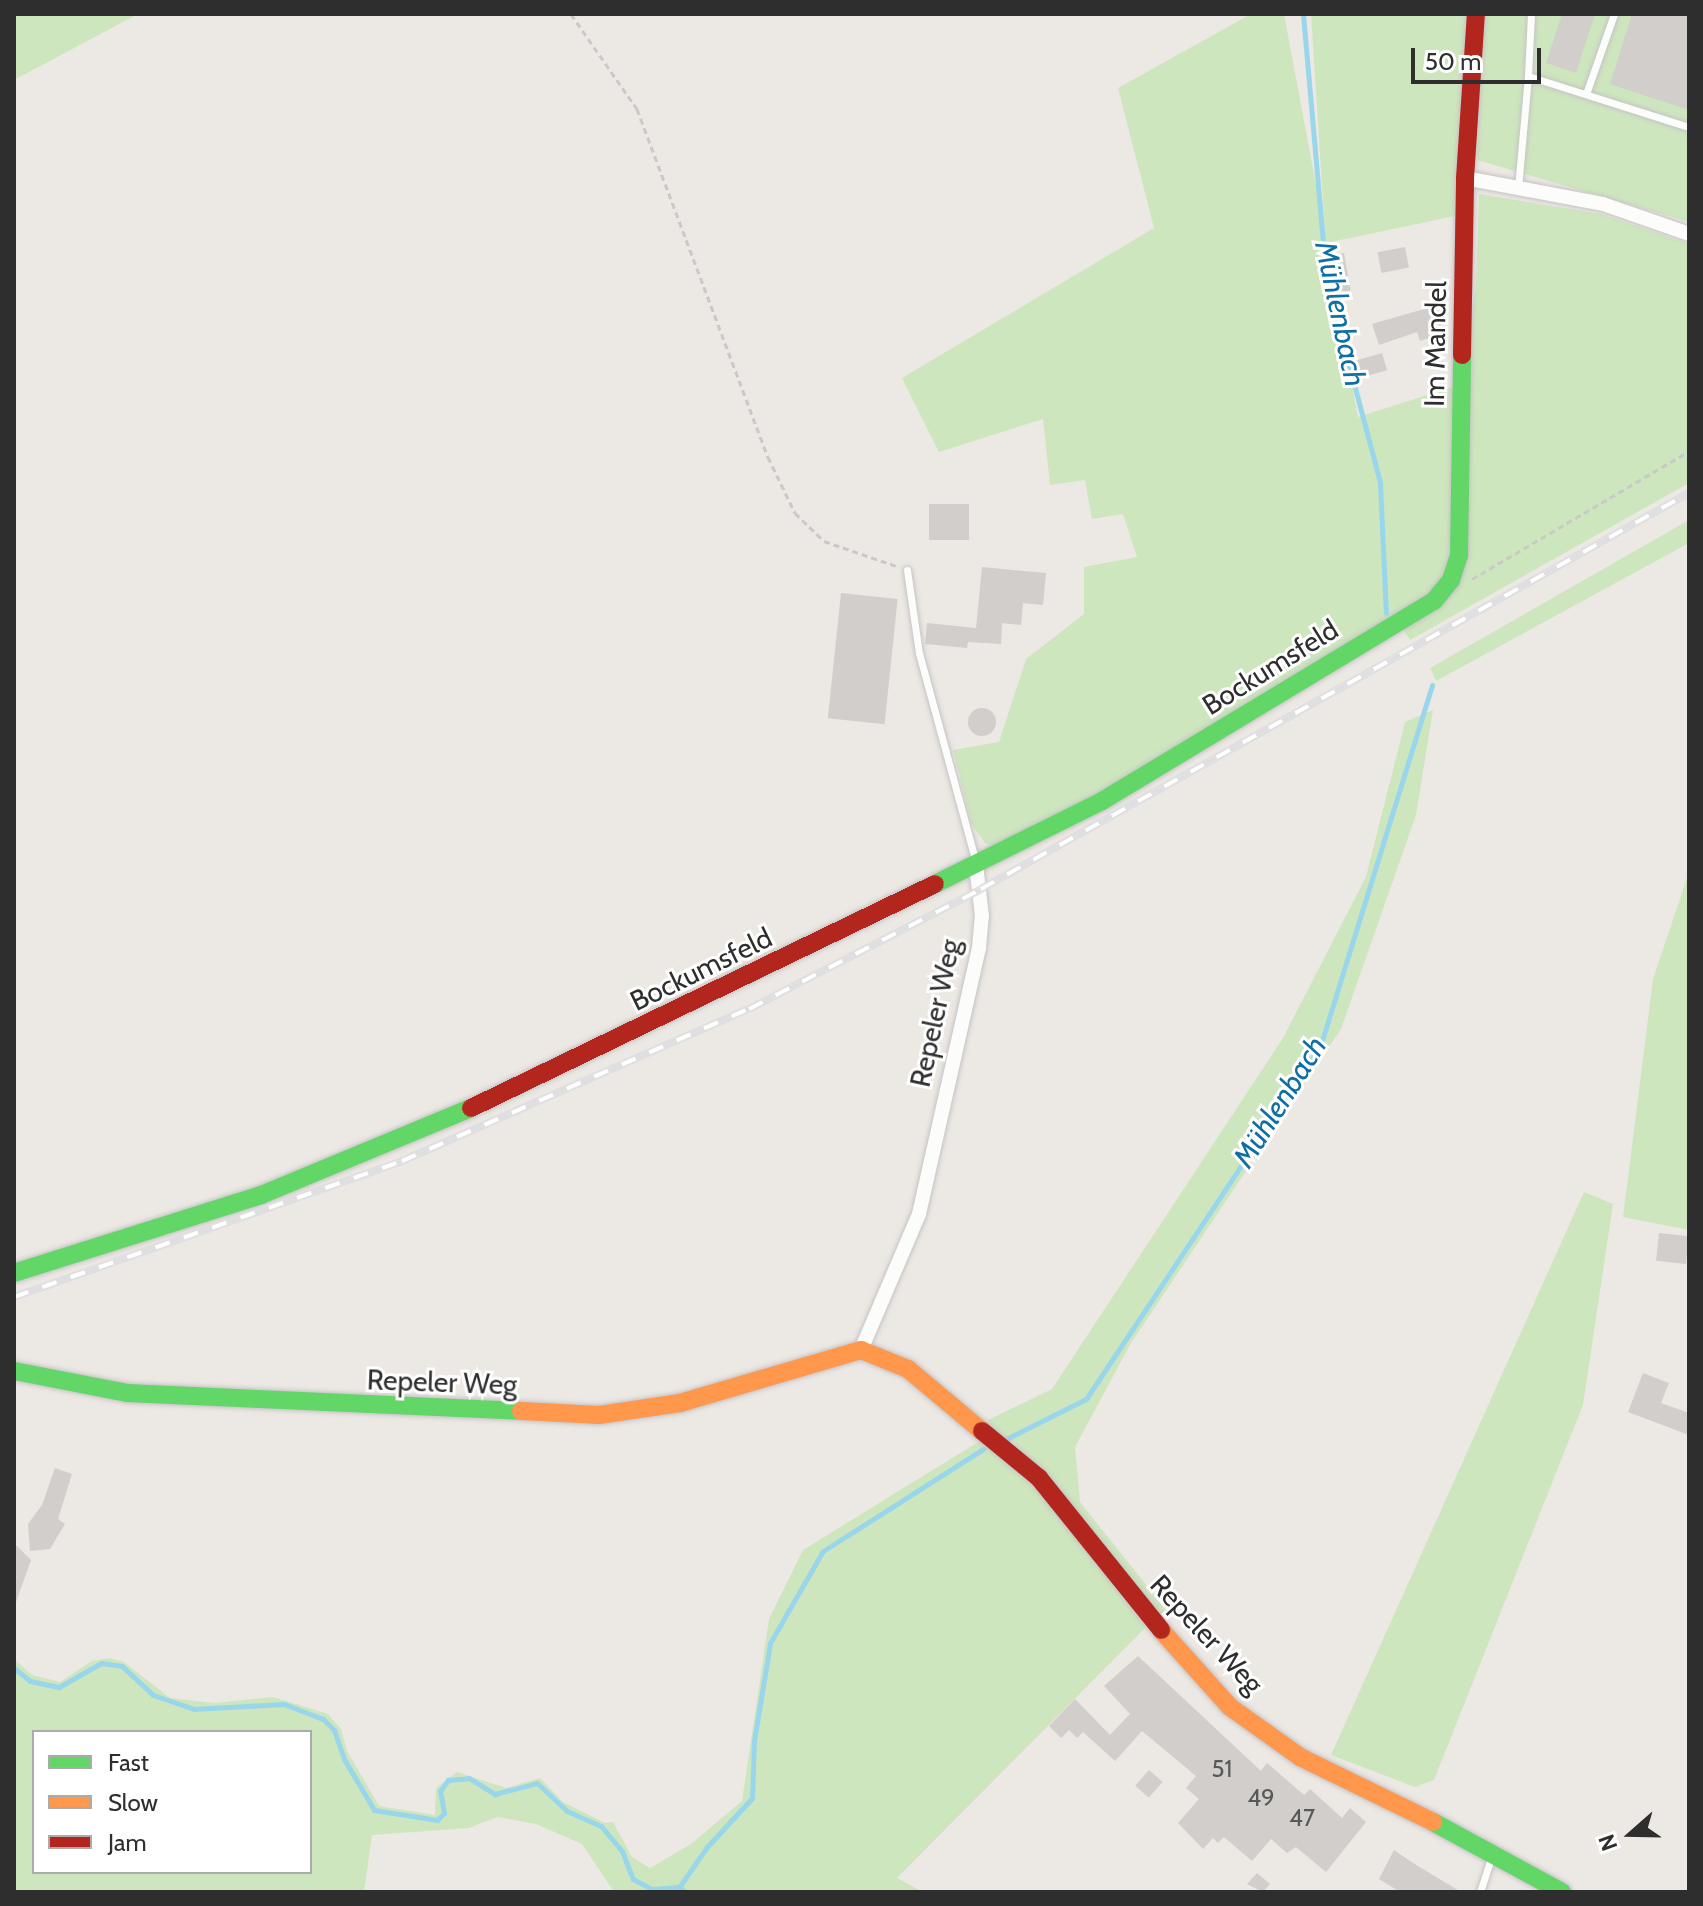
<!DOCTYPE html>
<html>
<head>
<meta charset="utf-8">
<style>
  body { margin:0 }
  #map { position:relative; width:1703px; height:1906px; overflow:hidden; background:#ece8e4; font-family:Cabin,sans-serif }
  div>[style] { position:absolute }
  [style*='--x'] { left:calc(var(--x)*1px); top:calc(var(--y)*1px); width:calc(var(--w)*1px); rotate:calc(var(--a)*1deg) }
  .green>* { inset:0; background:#cee6be }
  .stream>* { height:5px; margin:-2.5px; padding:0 2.5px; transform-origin:2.5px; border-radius:2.5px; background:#99d6ec }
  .building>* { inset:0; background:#d1cecb; transform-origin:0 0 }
  .round { border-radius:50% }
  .path>* { height:3px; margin-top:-1.5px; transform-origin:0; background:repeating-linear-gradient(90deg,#c9c9c8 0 6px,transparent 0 10px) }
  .roads { filter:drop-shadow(0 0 2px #c5c4c5) drop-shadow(0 0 2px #c5c4c5) }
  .lane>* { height:7px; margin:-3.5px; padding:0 3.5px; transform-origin:3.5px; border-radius:3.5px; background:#fcfcfb }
  .street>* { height:14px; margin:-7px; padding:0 7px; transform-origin:7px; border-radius:7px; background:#fcfcfb }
  .fast>* { height:18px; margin:-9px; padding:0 9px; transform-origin:9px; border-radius:9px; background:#63d668 }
  .slow>* { height:18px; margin:-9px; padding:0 9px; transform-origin:9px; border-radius:9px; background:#ff974d }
  .jam>* { height:18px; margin:-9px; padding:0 9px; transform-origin:9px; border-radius:9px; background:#b3261e }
  .rail>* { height:8px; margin-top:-4px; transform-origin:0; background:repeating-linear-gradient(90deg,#fff 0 15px,#dfdfe1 0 30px); box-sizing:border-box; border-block:2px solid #dfdfe1 }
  span { translate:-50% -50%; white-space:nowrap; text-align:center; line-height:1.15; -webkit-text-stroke:6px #fff; paint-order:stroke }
  .number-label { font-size:24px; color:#585857 }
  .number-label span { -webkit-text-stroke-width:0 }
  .street-label { font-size:28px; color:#2e2e2e }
  .water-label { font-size:30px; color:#0d6fa3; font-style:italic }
  .frame { position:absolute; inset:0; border:16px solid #2e2e2e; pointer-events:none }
  .legend { position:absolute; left:32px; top:1730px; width:280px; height:144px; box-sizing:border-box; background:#fff; border:2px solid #ababab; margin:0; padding:10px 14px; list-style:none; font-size:24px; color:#2e2e2e }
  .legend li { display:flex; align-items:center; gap:16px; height:40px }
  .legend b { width:40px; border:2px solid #ababab }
  .north { position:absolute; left:1591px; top:1794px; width:80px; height:80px; -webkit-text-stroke:6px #fff; paint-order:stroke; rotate:250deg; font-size:22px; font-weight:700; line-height:32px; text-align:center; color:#2e2e2e }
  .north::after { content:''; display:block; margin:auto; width:28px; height:36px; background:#2e2e2e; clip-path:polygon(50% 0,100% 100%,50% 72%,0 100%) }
  .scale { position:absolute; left:1411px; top:48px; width:130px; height:36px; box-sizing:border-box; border:4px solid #2e2e2e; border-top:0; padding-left:10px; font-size:24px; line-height:28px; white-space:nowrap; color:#2e2e2e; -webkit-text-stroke:6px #fff; paint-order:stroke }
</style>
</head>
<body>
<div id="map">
  <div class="green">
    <i style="clip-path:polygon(14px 14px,138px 14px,14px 80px)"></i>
    <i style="clip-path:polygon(1251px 14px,1284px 14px,1325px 233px,1311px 14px,1467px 14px,1455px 216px,1326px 243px,1358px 417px,1462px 384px,1476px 285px,1479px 194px,1601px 214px,1689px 244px,1689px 483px,1410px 640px,1396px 619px,1193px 741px,1001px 847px,985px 843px,972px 825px,953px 750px,999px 742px,1026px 659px,1084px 614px,1084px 567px,1137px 557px,1123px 514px,1092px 519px,1085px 480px,1050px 485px,1043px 419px,939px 452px,902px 378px,1154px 228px,1118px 88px)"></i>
    <i style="clip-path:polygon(1484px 14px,1689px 14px,1689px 222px,1477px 160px)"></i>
    <i style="clip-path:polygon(1689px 520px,1689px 543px,1436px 681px,1430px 668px)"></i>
    <i style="clip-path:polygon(evenodd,1433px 710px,1416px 815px,1341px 1029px,1131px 1343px,1075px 1447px,1080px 1502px,1167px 1611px,1158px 1617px,1013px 1441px,994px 1451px,1036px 1487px,1146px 1627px,897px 1878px,923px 1892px,614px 1892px,582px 1844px,536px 1824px,497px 1817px,469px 1828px,372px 1835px,364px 1892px,14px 1892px,14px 1659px,32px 1675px,60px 1682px,92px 1661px,110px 1658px,124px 1662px,170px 1698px,214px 1703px,273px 1697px,328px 1714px,341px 1729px,347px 1751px,379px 1806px,435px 1815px,436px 1788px,457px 1772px,506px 1788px,540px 1778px,563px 1802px,605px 1823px,613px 1822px,632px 1857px,650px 1868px,691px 1844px,742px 1801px,769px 1619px,803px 1550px,983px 1439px,988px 1420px,1052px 1389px,1283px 1038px,1366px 877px,1405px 722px,1433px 710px,34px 1732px,310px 1732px,310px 1872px,34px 1872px,34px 1732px)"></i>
    <i style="clip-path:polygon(1689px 872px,1689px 1230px,1623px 1217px,1653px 979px)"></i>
    <i style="clip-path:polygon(1584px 1192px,1613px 1204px,1583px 1405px,1434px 1780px,1415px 1787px,1331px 1755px)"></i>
  </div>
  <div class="stream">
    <i style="--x:1303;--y:14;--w:265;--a:85"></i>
    <i style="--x:1326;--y:278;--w:212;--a:75.2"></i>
    <i style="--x:1380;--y:483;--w:130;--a:87.4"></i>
    <i style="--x:1004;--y:1440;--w:92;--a:-26.6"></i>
    <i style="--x:1086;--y:1399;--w:423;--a:-56.4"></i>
    <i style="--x:1320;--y:1047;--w:379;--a:-72.8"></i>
    <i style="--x:14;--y:1668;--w:21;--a:39"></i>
    <i style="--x:30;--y:1681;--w:30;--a:12"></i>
    <i style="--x:59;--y:1687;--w:48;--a:-29.7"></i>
    <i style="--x:101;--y:1663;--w:21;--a:8"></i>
    <i style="--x:122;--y:1666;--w:42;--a:43.1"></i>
    <i style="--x:153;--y:1695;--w:43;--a:18.9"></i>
    <i style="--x:194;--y:1709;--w:90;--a:-3.2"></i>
    <i style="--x:284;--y:1704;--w:42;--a:21"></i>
    <i style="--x:323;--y:1719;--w:16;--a:45"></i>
    <i style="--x:334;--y:1730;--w:31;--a:71"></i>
    <i style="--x:344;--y:1759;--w:59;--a:59.5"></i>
    <i style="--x:374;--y:1810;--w:64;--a:9"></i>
    <i style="--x:437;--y:1820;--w:10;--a:-45"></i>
    <i style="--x:444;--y:1813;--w:22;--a:-100"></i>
    <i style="--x:440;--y:1791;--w:14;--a:-54"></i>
    <i style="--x:448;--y:1780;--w:21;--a:-5"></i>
    <i style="--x:469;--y:1778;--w:31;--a:32"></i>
    <i style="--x:495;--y:1794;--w:43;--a:-14.7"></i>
    <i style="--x:537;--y:1783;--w:41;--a:43"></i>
    <i style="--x:567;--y:1811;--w:37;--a:24"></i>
    <i style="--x:601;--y:1826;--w:33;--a:50"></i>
    <i style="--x:622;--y:1851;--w:30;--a:69"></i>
    <i style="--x:633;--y:1879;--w:21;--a:28"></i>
    <i style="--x:652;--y:1889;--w:27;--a:-4"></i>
    <i style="--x:679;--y:1887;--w:9;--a:36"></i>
    <i style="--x:680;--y:1886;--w:46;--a:-55.6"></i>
    <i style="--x:706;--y:1848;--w:68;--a:-47.4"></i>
    <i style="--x:752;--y:1798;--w:57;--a:-88"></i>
    <i style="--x:754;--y:1741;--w:99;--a:-80.7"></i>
    <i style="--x:770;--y:1643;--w:106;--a:-60.1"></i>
    <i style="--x:823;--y:1551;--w:190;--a:-32.5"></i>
  </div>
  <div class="building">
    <i style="clip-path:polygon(1562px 14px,1595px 14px,1576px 73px,1546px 63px)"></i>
    <i style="clip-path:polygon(1632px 14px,1689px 14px,1689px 110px,1610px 84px)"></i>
    <i style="left:1405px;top:247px;width:21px;height:28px;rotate:79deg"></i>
    <i style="left:1344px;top:253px;width:45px;height:13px;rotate:80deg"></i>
    <i style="clip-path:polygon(1438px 305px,1442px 334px,1420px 341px,1417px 332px,1379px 345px,1372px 324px)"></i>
    <i style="left:1382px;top:353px;width:18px;height:26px;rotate:74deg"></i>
    <i style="left:929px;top:504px;width:40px;height:36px"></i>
    <i style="clip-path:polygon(982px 567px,1046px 573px,1043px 605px,1023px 603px,1021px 625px,1002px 623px,1001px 644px,968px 642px,967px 648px,925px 644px,927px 623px,976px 628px)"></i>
    <i style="left:841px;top:593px;width:57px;height:126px;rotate:6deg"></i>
    <i class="round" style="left:968px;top:708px;width:28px;height:28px"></i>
    <i style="left:1659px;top:1233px;width:30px;height:28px;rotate:6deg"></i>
    <i style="clip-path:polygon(1643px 1373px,1669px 1383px,1661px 1403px,1689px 1413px,1689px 1435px,1628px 1412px)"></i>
    <i style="clip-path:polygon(55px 1468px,72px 1474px,58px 1519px,65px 1524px,50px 1549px,30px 1551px,28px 1524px,42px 1505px)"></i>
    <i style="clip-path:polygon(14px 1543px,31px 1560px,16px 1602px,14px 1602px)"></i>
    <i style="clip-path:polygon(1138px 1656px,1261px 1771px,1267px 1763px,1304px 1795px,1310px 1789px,1342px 1818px,1350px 1808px,1366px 1822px,1326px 1872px,1296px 1847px,1287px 1853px,1271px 1839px,1252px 1861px,1224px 1837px,1218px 1843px,1213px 1838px,1203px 1849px,1178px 1823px,1199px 1799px,1186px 1788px,1196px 1776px,1142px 1731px,1115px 1761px,1083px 1732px,1077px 1738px,1069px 1730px,1061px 1738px,1049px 1726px,1075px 1699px,1110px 1735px,1130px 1714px,1104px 1686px)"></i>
    <i style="left:1149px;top:1770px;width:18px;height:21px;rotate:41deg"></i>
    <i style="clip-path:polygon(1394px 1850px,1413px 1863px,1461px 1892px,1400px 1892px,1379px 1879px)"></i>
    <i style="clip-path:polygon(1257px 1873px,1270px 1884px,1263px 1892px,1247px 1884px)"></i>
  </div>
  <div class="path">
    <i style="--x:571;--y:14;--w:116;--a:55.2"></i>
    <i style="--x:637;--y:109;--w:372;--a:69.4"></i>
    <i style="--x:768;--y:457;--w:62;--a:64.3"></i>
    <i style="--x:795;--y:513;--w:40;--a:44"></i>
    <i style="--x:824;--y:541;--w:76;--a:19.1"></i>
    <i style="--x:1472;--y:579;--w:252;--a:-30.5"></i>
  </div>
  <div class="roads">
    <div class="lane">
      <i style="--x:1531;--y:14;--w:62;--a:92.8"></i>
      <i style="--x:1528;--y:76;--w:169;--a:17.6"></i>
      <i style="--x:1586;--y:94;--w:85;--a:-70.7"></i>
      <i style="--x:1518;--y:188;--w:112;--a:-84.9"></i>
      <i style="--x:907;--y:570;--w:84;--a:81.8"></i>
      <i style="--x:919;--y:653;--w:218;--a:74.8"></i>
      <i style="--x:1480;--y:1892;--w:38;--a:-72"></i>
    </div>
    <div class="street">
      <i style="--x:1465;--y:178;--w:140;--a:10.7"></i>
      <i style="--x:1603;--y:204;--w:91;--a:19.2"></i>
      <i style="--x:861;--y:1350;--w:148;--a:-66.9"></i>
      <i style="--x:919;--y:1214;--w:273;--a:-77.3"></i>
      <i style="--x:979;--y:948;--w:32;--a:-85"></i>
      <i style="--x:982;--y:916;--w:51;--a:-96.7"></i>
    </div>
    <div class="fast">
      <i style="--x:935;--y:884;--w:186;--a:-26.4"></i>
      <i style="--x:1102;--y:801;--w:388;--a:-31.1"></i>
      <i style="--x:1434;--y:601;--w:27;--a:-51"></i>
      <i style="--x:1451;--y:580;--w:26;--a:-72"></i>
      <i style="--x:1459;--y:555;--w:200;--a:-89.1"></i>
      <i style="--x:14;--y:1273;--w:259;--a:-17.5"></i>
      <i style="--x:261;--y:1195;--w:227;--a:-22.5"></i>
      <i style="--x:14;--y:1371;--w:115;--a:11"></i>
      <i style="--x:127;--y:1393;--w:394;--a:2.6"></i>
      <i style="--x:1433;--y:1822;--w:147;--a:28.5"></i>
    </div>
    <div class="slow">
      <i style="--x:521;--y:1411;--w:78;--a:2.9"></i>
      <i style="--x:599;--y:1415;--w:82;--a:-8.4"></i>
      <i style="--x:680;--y:1403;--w:189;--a:-16.3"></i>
      <i style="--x:861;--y:1350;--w:51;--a:22"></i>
      <i style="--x:908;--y:1369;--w:97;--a:40"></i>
      <i style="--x:1161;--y:1630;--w:103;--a:48.1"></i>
      <i style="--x:1230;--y:1707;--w:86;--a:35.5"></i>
      <i style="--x:1300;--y:1757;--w:148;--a:26"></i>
    </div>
    <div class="jam">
      <i style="--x:1462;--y:355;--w:177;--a:-89"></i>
      <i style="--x:1465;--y:178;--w:164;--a:-86.2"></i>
      <i style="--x:471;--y:1108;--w:515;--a:-25.77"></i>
      <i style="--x:982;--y:1431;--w:74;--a:39.5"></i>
      <i style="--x:1039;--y:1478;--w:195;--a:51.2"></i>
    </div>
  </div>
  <div class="rail">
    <i style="--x:14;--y:1297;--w:411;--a:-19.3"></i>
    <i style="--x:402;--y:1161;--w:379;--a:-23.7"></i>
    <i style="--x:749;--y:1009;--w:261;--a:-27.3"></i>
    <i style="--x:981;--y:889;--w:811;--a:-29.22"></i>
  </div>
  <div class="number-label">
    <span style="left:1222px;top:1769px">51</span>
    <span style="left:1261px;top:1798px">49</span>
    <span style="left:1302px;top:1818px">47</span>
  </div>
  <div class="street-label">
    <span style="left:1435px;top:344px;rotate:-89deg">Im Mandel</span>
    <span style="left:1270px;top:667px;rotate:-32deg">Bockumsfeld</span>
    <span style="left:701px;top:969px;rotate:-26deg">Bockumsfeld</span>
    <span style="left:935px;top:1013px;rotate:-78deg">Repeler Weg</span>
    <span style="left:442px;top:1382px;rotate:2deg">Repeler Weg</span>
    <span style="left:1207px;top:1634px;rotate:47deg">Repeler Weg</span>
  </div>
  <div class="water-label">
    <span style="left:1340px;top:314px;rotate:78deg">Mühlenbach</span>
    <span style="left:1280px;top:1102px;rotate:-58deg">Mühlenbach</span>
  </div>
  <div class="frame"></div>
  <ul class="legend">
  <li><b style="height:10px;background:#63d668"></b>Fast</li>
  <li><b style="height:10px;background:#ff974d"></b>Slow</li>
  <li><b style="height:10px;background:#b3261e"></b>Jam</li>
  </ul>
  <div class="north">N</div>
  <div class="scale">50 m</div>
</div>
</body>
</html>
